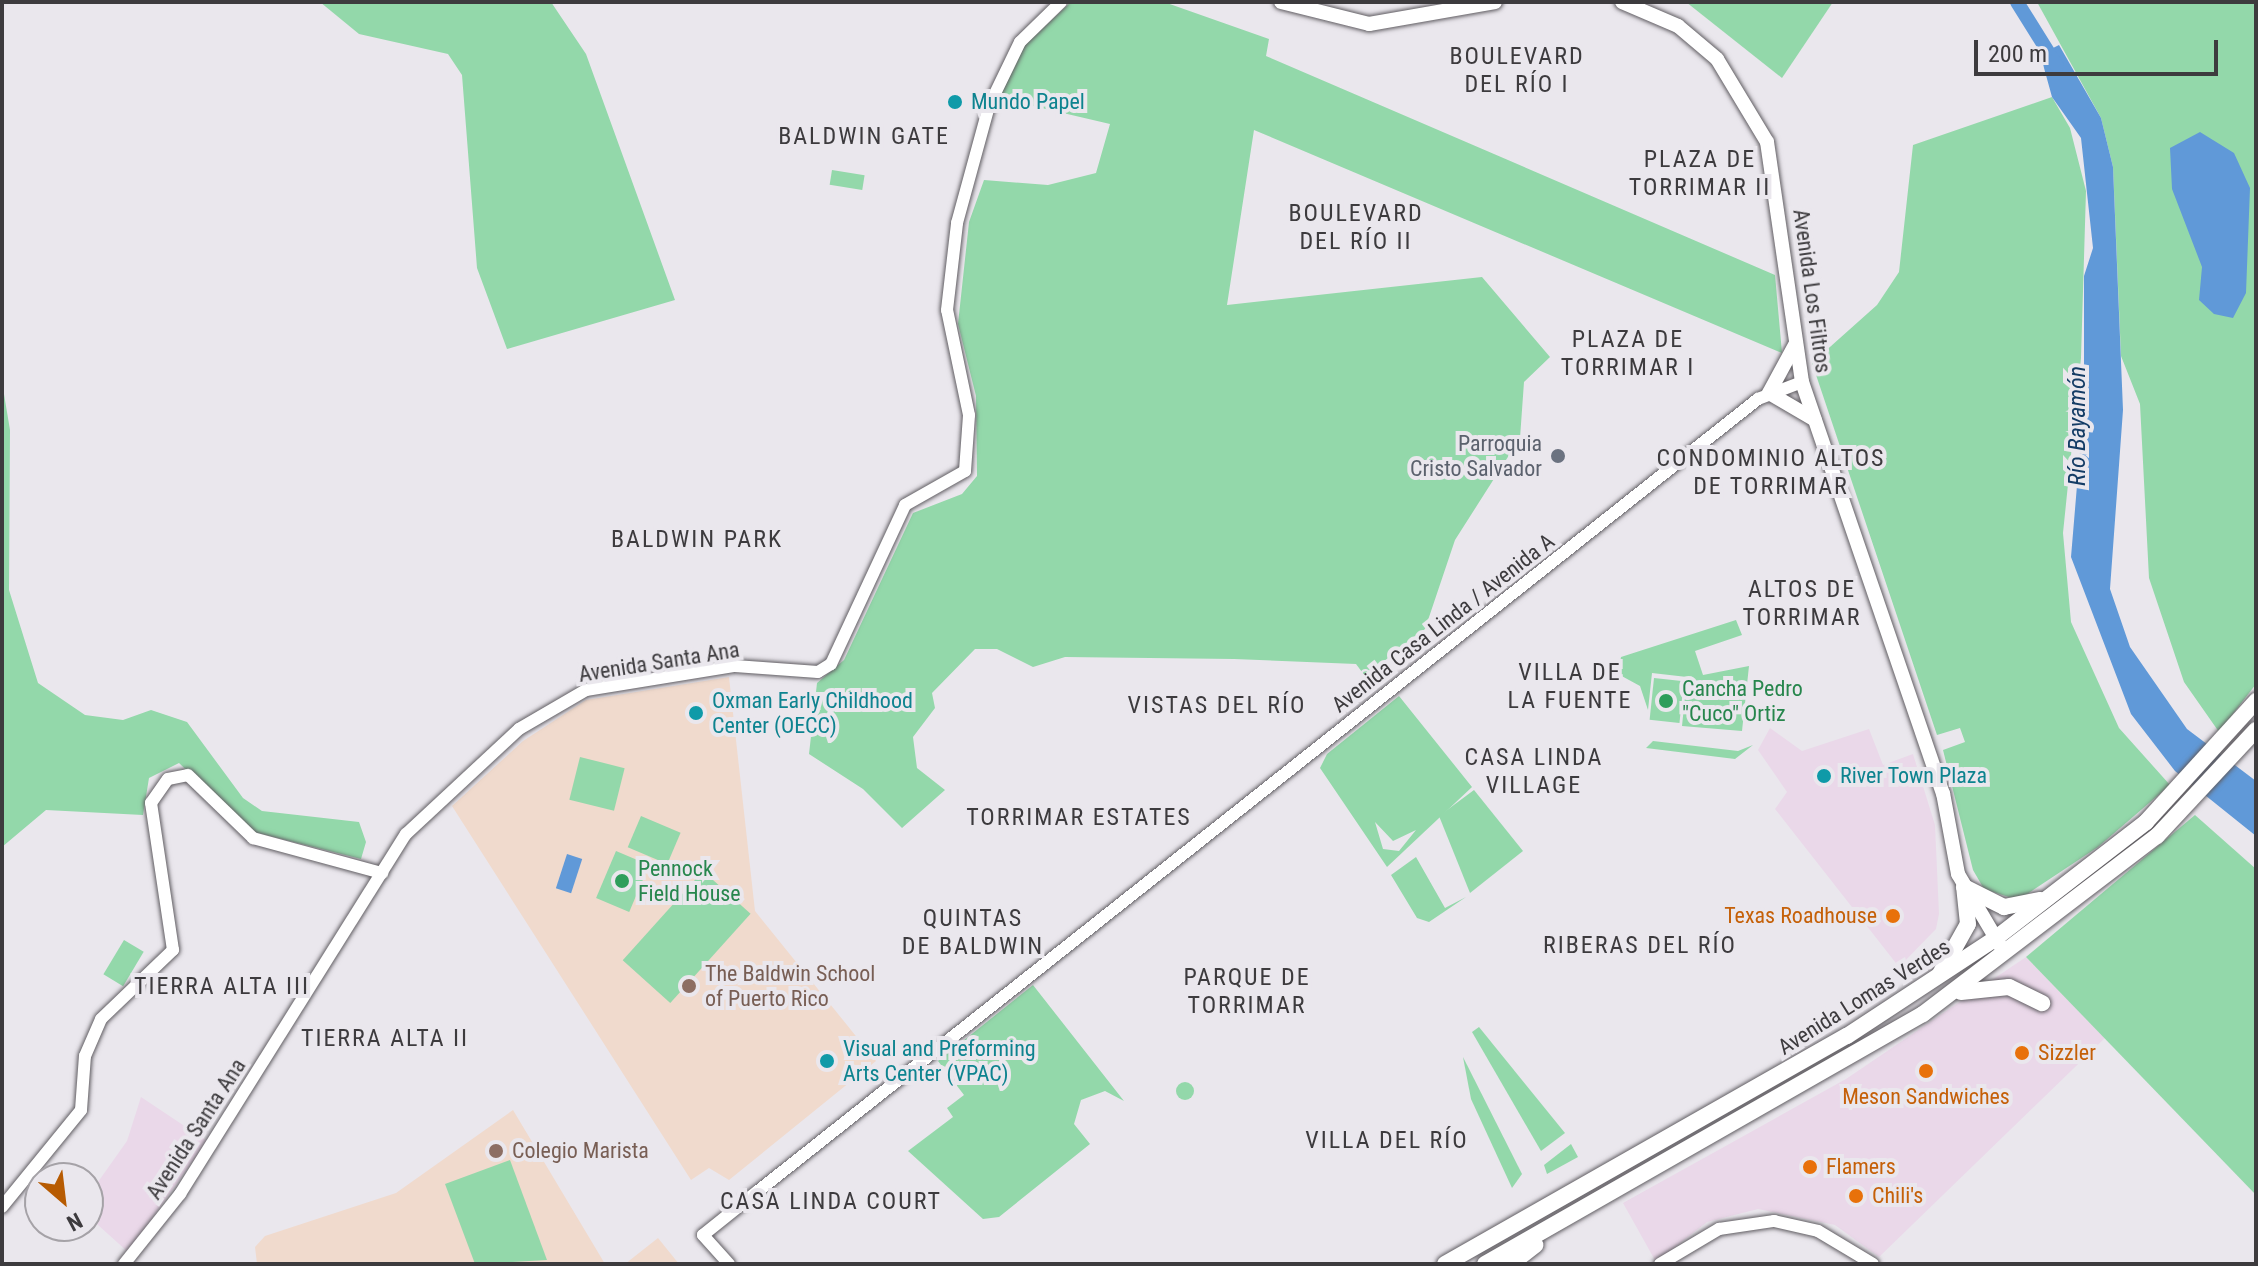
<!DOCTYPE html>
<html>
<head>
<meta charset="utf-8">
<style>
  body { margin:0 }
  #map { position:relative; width:2258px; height:1266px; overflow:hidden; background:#eae7ed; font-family:"Roboto Condensed",sans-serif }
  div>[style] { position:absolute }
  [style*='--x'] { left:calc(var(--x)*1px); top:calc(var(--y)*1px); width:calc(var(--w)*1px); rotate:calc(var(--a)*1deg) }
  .commercial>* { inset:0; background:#ead8e9 }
  .education>* { inset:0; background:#f0dacd }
  .green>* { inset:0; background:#93d8aa; transform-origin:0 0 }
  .round { border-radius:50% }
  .water>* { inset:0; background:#6099d8; transform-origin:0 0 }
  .river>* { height:14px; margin:-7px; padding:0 7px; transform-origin:7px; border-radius:7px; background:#6099d8 }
  .roads { filter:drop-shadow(0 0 2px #605d62) drop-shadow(0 0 2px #605d62) }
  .tertiary>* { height:12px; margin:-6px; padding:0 6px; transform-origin:6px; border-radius:6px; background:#fff }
  .secondary>* { height:14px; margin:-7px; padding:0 7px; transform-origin:7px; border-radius:7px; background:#fff }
  .trunk>* { height:16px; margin:-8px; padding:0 8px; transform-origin:8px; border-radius:8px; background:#fff }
  .dots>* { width:22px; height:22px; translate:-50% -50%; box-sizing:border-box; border:4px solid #eae7ed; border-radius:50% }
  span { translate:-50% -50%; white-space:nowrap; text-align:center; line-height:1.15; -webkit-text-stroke:8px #eae7ed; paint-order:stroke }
  .culture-label { font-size:22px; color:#0d838f }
  .left { translate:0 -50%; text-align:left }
  .street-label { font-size:22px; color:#3d3b3e }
  .worship-label { font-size:22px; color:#5b616d }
  .right { translate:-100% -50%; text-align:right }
  .leisure-label { font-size:22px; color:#27864d }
  .food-label { font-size:22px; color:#c56008 }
  .education-label { font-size:22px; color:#785e54 }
  .neighbourhood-label { font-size:24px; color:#3d3b3e; letter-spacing:2px }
  .water-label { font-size:24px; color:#143c65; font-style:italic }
  .frame { position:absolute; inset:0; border:4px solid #3d3b3e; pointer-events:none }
  .north { position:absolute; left:24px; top:1162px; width:80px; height:80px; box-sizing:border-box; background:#eae7ed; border:2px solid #a5a2a7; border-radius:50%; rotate:152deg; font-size:22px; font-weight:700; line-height:32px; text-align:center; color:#3d3b3e }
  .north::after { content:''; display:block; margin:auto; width:28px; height:36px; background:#b75b02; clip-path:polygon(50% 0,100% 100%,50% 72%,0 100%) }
  .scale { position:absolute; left:1974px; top:40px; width:244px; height:36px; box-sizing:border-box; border:4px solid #3d3b3e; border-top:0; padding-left:10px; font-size:24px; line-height:28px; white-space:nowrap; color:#3d3b3e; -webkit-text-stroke:6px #eae7ed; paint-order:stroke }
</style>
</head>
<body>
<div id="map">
  <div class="commercial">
    <i style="clip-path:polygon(1770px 728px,1802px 751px,1869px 729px,1883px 765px,1913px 754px,1935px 825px,1939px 914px,1936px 929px,1899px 967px,1775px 809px,1787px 792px,1758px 750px)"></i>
    <i style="clip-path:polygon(2026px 957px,2105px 1038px,1879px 1257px,1835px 1225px,1758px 1209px,1707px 1222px,1656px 1262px,1623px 1203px,1846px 1079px)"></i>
    <i style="clip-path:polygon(141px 1097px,207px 1141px,128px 1252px,88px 1216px,88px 1196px,127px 1141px)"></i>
  </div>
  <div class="education">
    <i style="clip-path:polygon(729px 677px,755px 911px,876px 1061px,729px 1180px,709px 1168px,691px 1180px,452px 806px,523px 741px,586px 700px)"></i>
    <i style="clip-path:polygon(513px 1110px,605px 1264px,257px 1264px,255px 1247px,265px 1236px,396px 1193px)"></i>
    <i style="clip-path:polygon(658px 1238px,679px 1264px,625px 1264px)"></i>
  </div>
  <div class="green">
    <i style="clip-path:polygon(320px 2px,551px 2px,586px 54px,675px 300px,507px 349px,477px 268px,462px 75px,448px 54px,359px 34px)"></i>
    <i style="clip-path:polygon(1071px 2px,1164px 2px,1269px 39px,1266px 56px,1775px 275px,1782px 353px,1254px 130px,1227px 305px,1482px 277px,1550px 357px,1524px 382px,1520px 438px,1455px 540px,1425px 629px,1365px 676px,1356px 664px,1234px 659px,1065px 657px,1033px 667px,997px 649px,975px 649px,932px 693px,935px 708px,913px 737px,917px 768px,945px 790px,902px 828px,863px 789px,809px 754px,817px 683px,844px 660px,913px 513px,962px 494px,977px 476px,976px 396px,958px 324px,969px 222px,984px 180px,1048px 185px,1096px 173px,1110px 124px,999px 98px,1024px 46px)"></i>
    <i style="clip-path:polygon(1686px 2px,1833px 2px,1782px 78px)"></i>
    <i style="clip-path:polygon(2037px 2px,2256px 2px,2256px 684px,2219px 732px,2184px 682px,2149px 578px,2140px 404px,2121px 356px,2113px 167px,2101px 118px)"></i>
    <i style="clip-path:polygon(2052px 97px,2070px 128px,2086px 191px,2081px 358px,2063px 533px,2071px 622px,2119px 728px,2170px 785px,2098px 847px,2018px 900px,1984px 889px,1973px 870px,1943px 750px,1965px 742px,1960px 728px,1937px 735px,1812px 363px,1877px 305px,1899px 272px,1913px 145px)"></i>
    <i style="left:832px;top:170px;width:33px;height:15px;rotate:9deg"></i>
    <i style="clip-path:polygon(2px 382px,10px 430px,9px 590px,38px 683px,85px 715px,123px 720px,151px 710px,187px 722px,243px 798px,262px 811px,359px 822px,366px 842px,361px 859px,250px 831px,179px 763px,149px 778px,143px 815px,46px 810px,2px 847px)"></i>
    <i style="clip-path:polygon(1736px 620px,1742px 635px,1695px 651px,1703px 675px,1749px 666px,1742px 731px,1682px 726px,1687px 677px,1652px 673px,1648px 710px,1640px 686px,1618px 674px,1621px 657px)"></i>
    <i style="left:1654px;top:678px;width:30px;height:42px;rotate:6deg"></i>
    <i style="clip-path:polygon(evenodd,1399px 696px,1472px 787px,1387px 867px,1320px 768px,1327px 754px,1399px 696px,1375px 822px,1393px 841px,1416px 830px,1399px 851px,1383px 849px,1375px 822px)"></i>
    <i style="clip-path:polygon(1653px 741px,1738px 751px,1753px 745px,1735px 759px,1646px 748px)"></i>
    <i style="left:580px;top:757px;width:46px;height:44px;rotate:14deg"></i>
    <i style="clip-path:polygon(1474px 790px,1523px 851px,1470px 893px,1439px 816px)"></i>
    <i style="clip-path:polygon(2195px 815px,2256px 869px,2256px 1195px,2026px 957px)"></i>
    <i style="left:641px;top:816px;width:43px;height:34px;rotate:23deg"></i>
    <i style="left:616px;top:851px;width:36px;height:51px;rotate:23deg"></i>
    <i style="clip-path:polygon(1416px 857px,1445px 908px,1466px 897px,1429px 922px,1417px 918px,1391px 875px)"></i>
    <i style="left:703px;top:871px;width:64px;height:120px;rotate:42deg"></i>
    <i style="left:124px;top:940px;width:23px;height:40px;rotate:31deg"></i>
    <i style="clip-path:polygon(1033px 985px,1124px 1101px,1105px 1091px,1081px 1100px,1074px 1124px,1090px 1144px,999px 1217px,983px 1219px,908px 1151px,953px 1117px,947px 1108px,964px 1095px,938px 1061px)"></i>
    <i style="clip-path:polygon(1479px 1027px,1565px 1133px,1541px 1151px,1472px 1032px)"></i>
    <i style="clip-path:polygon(1463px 1057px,1522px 1174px,1512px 1188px,1471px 1099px)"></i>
    <i class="round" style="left:1176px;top:1082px;width:18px;height:18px"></i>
    <i style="clip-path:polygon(1571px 1144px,1578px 1157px,1547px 1174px,1544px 1165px)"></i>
    <i style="clip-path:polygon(510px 1160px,547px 1260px,475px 1264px,445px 1184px)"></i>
  </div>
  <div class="water">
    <i style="clip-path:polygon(2059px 45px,2101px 118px,2113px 167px,2123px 410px,2110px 589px,2130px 647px,2187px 729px,2256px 781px,2256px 836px,2175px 771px,2131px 714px,2071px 557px,2084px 402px,2084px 276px,2093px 248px,2081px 138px,2052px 97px,2044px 68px,2041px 54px)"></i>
    <i style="clip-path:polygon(2200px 132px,2234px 153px,2250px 188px,2246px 293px,2233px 318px,2214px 314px,2199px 300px,2202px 267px,2172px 189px,2170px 148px)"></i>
    <i style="left:567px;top:854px;width:16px;height:36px;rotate:18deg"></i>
  </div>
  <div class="river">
    <i style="--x:2017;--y:2;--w:75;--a:58"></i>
  </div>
  <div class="roads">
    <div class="tertiary">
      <i style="--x:2;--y:1207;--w:125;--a:-50.8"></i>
      <i style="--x:81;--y:1110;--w:54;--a:-85.8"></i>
      <i style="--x:85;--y:1056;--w:40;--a:-66.6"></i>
      <i style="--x:101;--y:1019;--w:100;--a:-43.8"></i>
      <i style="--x:173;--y:950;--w:149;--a:-98.5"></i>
      <i style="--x:151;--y:803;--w:29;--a:-55"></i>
      <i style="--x:168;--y:779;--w:20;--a:-11"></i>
      <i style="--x:188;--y:775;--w:91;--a:44.1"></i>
      <i style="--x:253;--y:838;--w:134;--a:15.2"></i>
      <i style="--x:124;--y:1264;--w:90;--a:-51.3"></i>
      <i style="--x:180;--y:1194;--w:425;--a:-57.9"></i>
      <i style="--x:406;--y:834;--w:154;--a:-42.9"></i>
      <i style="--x:519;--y:729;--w:78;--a:-30.2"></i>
      <i style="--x:586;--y:690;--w:151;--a:-9.2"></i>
      <i style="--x:735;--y:666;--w:83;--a:4.1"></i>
      <i style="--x:818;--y:672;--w:15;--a:-32"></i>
      <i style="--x:831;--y:664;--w:175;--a:-65"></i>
      <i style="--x:905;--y:505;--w:69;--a:-29.5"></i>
      <i style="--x:965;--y:471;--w:56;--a:-85.9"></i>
      <i style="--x:969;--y:415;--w:107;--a:-101.8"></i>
      <i style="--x:947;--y:310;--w:88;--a:-83.4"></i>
      <i style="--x:957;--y:223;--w:121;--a:-74.7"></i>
      <i style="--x:989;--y:106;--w:71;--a:-64.2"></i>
      <i style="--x:1020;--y:42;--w:57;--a:-44.3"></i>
      <i style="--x:729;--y:1264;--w:39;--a:-132"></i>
      <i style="--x:703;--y:1235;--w:70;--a:-38.7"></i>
      <i style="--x:758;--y:1191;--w:1276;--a:-38.38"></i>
      <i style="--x:1758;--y:399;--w:47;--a:-21.1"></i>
      <i style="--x:1660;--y:1264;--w:69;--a:-30.7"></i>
      <i style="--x:1719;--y:1229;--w:56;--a:-8.3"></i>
      <i style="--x:1774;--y:1221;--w:45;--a:12.8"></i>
      <i style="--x:1818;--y:1231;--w:64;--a:31"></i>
    </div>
    <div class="secondary">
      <i style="--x:1281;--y:2;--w:91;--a:14"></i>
      <i style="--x:1369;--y:24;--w:128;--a:-9.9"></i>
      <i style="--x:1622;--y:2;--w:61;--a:23.2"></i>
      <i style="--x:1678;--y:26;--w:51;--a:40.2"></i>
      <i style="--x:1717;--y:59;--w:97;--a:58.9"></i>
      <i style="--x:1767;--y:142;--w:243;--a:81.7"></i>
      <i style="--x:1802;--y:382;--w:435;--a:71.1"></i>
      <i style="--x:1943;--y:793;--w:82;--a:79.5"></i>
      <i style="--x:1958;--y:874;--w:85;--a:59.5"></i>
      <i style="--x:1796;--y:343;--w:57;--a:118.4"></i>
      <i style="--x:1769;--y:393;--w:53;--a:30.4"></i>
    </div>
    <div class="trunk">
      <i style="--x:1940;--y:974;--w:57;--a:-60.8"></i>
      <i style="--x:1968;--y:924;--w:37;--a:-96"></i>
      <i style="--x:1964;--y:887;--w:45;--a:26.6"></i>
      <i style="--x:2004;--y:907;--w:37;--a:-11"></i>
      <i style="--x:1961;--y:992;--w:48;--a:-5.9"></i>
      <i style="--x:2009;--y:987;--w:37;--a:26"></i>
      <i style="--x:1445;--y:1264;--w:462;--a:-29.6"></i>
      <i style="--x:1847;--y:1036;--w:178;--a:-33.3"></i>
      <i style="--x:1996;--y:938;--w:190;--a:-37.7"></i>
      <i style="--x:2146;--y:822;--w:164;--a:-47.7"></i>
      <i style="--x:1485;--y:1264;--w:504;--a:-29.72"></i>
      <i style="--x:1923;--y:1014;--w:294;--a:-37.3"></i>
      <i style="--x:2157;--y:836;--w:145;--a:-47"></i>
      <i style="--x:1511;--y:1264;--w:31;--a:-38"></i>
    </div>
  </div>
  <div class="dots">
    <i style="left:955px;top:102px;background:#0f9aa8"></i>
    <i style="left:1558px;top:456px;background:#6b7280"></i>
    <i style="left:1666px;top:701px;background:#2e9e5b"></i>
    <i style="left:696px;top:713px;background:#0f9aa8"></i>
    <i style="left:1824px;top:776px;background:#0f9aa8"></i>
    <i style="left:622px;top:881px;background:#2e9e5b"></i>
    <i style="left:1893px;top:916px;background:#e8710a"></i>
    <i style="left:689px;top:986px;background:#8d6e63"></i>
    <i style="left:2022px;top:1053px;background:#e8710a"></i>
    <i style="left:827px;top:1061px;background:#0f9aa8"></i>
    <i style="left:1926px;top:1071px;background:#e8710a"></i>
    <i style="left:496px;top:1151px;background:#8d6e63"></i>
    <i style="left:1810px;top:1167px;background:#e8710a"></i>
    <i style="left:1856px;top:1196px;background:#e8710a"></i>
  </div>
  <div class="culture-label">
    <span class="left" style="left:971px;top:102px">Mundo Papel</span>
    <span class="left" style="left:712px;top:713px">Oxman Early Childhood<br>Center (OECC)</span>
    <span class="left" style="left:1840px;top:776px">River Town Plaza</span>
    <span class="left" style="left:843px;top:1061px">Visual and Preforming<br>Arts Center (VPAC)</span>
  </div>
  <div class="street-label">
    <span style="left:1812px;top:291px;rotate:82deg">Avenida Los Filtros</span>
    <span style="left:1443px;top:623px;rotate:-38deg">Avenida Casa Linda / Avenida A</span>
    <span style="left:659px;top:662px;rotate:-9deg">Avenida Santa Ana</span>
    <span style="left:1864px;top:997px;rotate:-32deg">Avenida Lomas Verdes</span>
    <span style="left:196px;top:1129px;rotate:-57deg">Avenida Santa Ana</span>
  </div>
  <div class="worship-label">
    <span class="right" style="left:1542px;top:456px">Parroquia<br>Cristo Salvador</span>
  </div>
  <div class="leisure-label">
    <span class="left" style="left:1682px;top:701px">Cancha Pedro<br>"Cuco" Ortiz</span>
    <span class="left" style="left:638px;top:881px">Pennock<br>Field House</span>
  </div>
  <div class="food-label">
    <span class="right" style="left:1877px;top:916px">Texas Roadhouse</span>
    <span class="left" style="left:2038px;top:1053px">Sizzler</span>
    <span style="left:1926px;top:1097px">Meson Sandwiches</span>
    <span class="left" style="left:1826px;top:1167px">Flamers</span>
    <span class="left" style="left:1872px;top:1196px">Chili's</span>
  </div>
  <div class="education-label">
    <span class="left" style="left:705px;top:986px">The Baldwin School<br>of Puerto Rico</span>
    <span class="left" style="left:512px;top:1151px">Colegio Marista</span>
  </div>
  <div class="neighbourhood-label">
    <span style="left:1517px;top:71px">BOULEVARD<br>DEL RÍO I</span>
    <span style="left:864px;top:137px">BALDWIN GATE</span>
    <span style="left:1700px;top:174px">PLAZA DE<br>TORRIMAR II</span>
    <span style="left:1356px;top:228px">BOULEVARD<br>DEL RÍO II</span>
    <span style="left:1628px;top:354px">PLAZA DE<br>TORRIMAR I</span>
    <span style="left:1771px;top:473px">CONDOMINIO ALTOS<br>DE TORRIMAR</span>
    <span style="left:697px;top:540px">BALDWIN PARK</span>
    <span style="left:1802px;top:604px">ALTOS DE<br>TORRIMAR</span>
    <span style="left:1570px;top:687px">VILLA DE<br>LA FUENTE</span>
    <span style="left:1217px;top:706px">VISTAS DEL RÍO</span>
    <span style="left:1534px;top:772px">CASA LINDA<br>VILLAGE</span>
    <span style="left:1079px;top:818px">TORRIMAR ESTATES</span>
    <span style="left:973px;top:933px">QUINTAS<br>DE BALDWIN</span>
    <span style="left:1640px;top:946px">RIBERAS DEL RÍO</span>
    <span style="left:1247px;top:992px">PARQUE DE<br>TORRIMAR</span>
    <span style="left:222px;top:987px">TIERRA ALTA III</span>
    <span style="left:385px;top:1039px">TIERRA ALTA II</span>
    <span style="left:1387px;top:1141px">VILLA DEL RÍO</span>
    <span style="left:831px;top:1202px">CASA LINDA COURT</span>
  </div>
  <div class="water-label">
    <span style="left:2078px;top:426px;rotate:-90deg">Río Bayamón</span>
  </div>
  <div class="frame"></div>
  <div class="north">N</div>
  <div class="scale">200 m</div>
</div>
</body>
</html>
